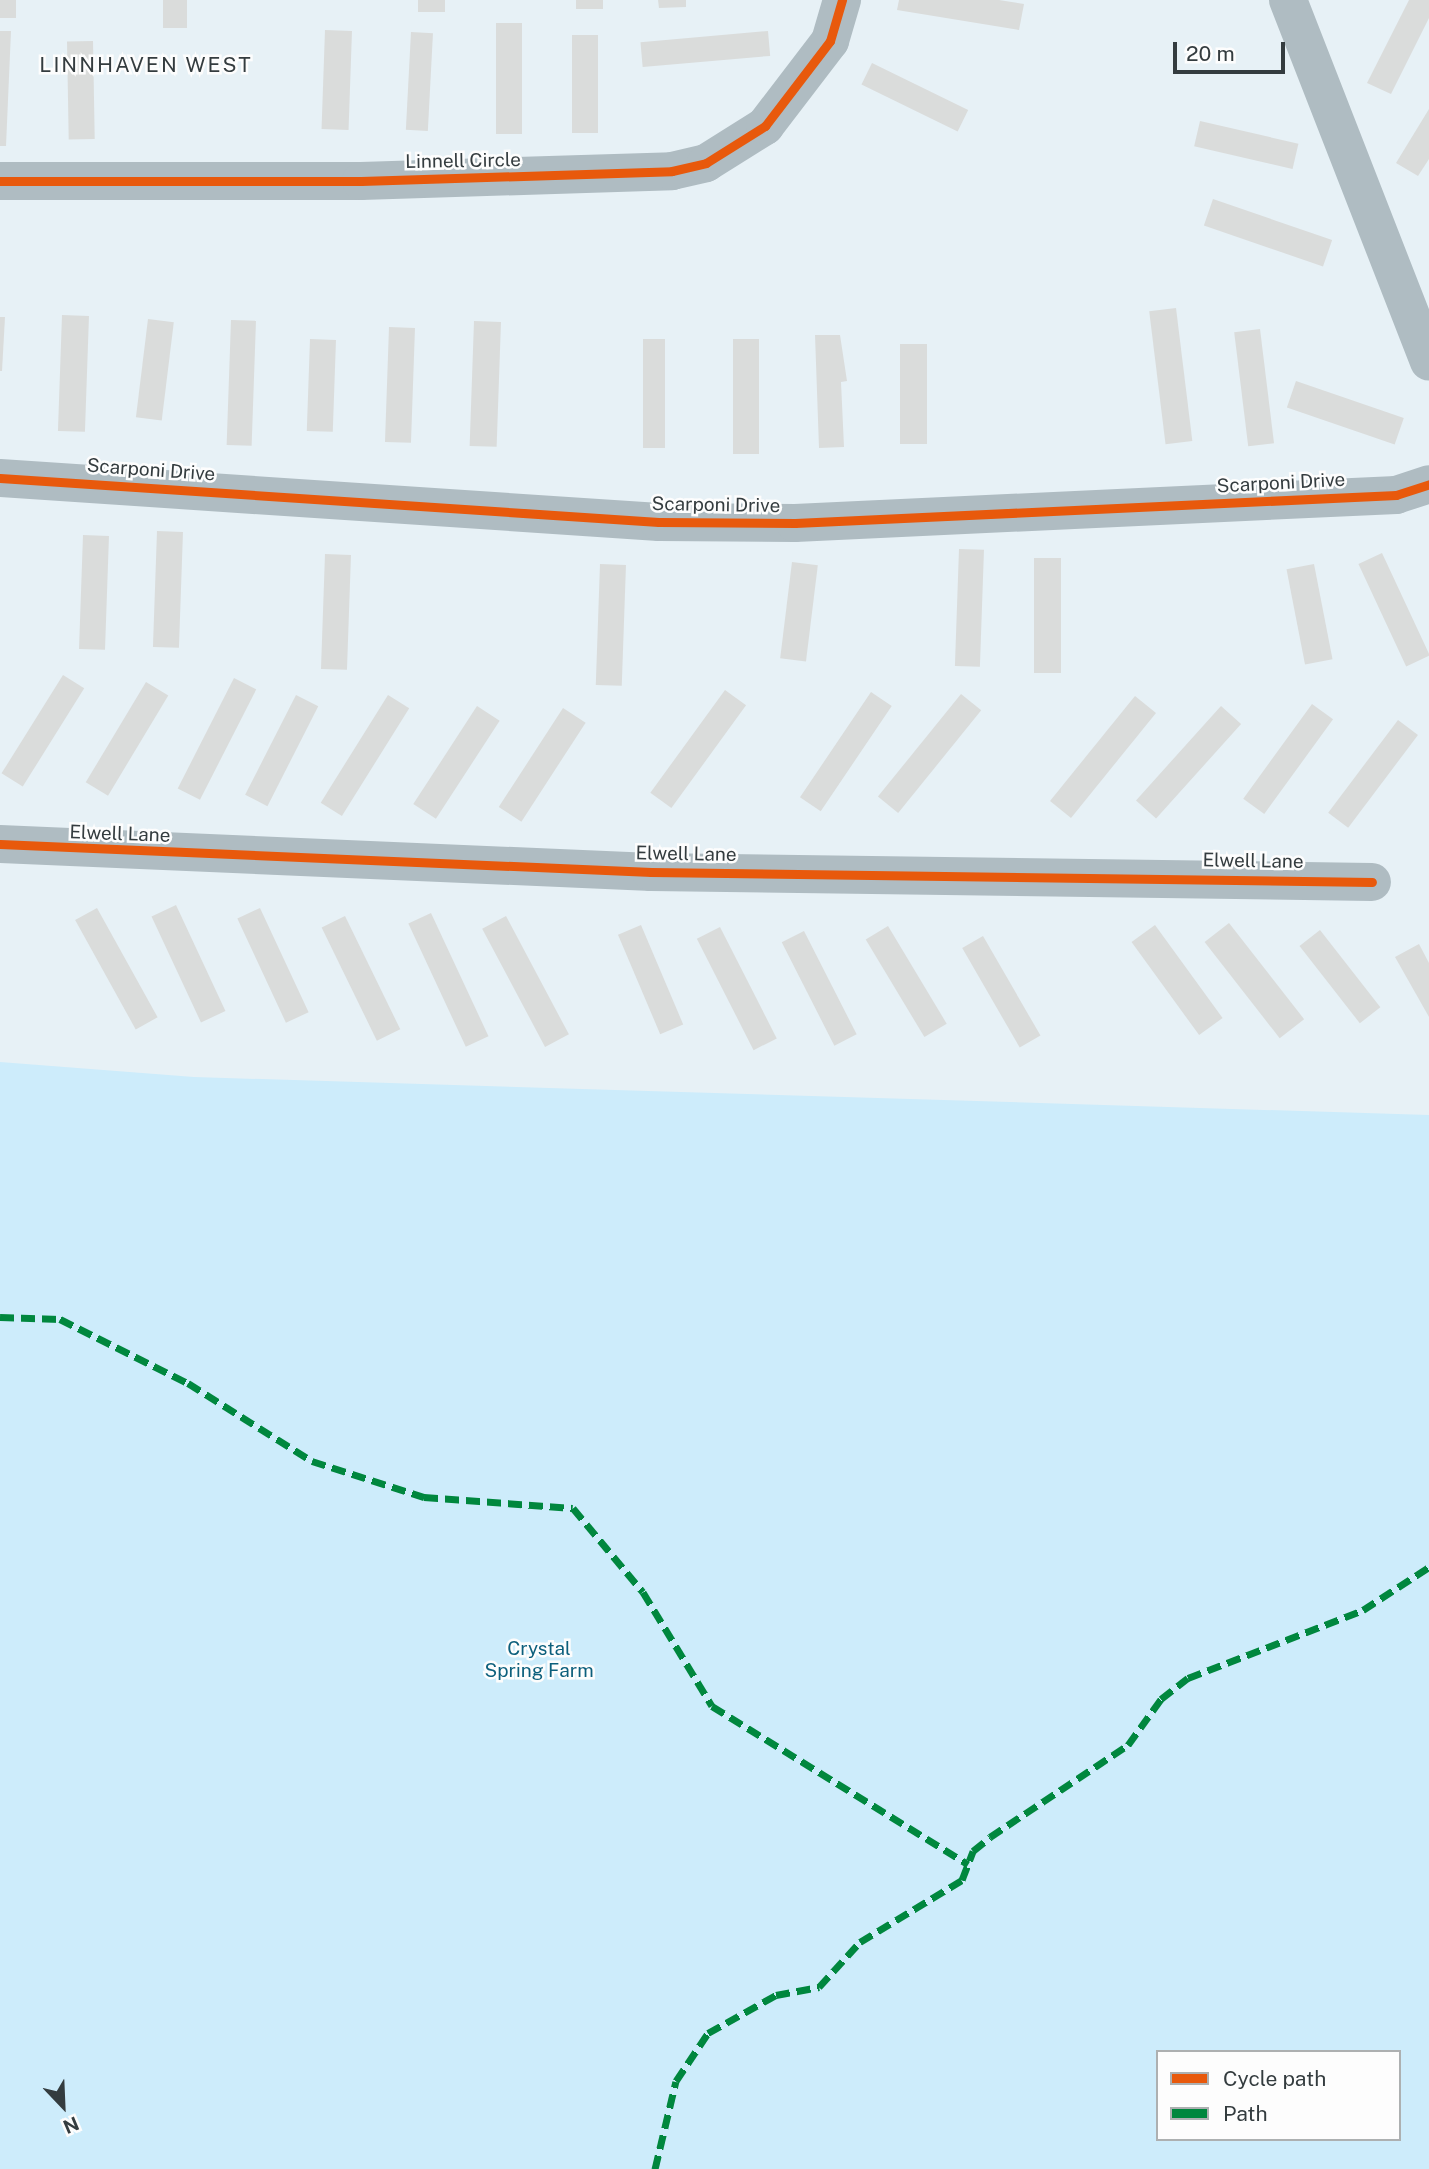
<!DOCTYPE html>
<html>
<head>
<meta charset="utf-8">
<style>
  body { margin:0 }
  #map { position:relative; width:1429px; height:2169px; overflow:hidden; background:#e7f1f6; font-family:"Public Sans",sans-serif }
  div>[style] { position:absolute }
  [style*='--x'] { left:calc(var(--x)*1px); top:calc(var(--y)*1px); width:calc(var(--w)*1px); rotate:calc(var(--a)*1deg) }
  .green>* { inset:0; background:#cdecfb }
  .building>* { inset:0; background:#dadcdb; transform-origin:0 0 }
  .minor>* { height:38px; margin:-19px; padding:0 19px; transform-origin:19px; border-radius:19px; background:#afbcc2 }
  .quiet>* { height:7px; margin-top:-3.5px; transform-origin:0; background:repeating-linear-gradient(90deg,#00873e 0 14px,transparent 0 21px) }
  .cycleway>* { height:9px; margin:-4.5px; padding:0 4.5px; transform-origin:4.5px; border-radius:4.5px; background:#e8590c }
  span { translate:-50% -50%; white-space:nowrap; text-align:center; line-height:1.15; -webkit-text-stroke:5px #fdfdfd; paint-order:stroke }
  .street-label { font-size:19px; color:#343c3f }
  .park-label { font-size:19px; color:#0c5f7c }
  .neighbourhood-label { font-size:21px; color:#343c3f; letter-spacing:2px }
  .legend { position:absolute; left:1156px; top:2050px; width:245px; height:91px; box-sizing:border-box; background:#fdfdfd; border:2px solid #adb0b1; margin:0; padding:9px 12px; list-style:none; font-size:21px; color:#343c3f }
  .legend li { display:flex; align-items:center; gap:14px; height:35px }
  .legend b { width:35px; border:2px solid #adb0b1 }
  .north { position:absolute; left:28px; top:2071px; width:70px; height:70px; -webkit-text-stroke:5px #fdfdfd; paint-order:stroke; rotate:157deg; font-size:19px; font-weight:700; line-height:28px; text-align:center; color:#343c3f }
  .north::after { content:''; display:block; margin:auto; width:24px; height:32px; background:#343c3f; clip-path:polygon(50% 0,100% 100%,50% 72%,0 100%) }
  .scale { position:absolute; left:1173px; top:42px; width:112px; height:32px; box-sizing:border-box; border:4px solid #343c3f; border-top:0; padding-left:9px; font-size:21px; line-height:24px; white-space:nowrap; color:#343c3f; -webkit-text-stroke:5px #fdfdfd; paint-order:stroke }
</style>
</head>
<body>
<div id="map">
  <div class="green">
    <i style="clip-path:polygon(evenodd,0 1062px,194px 1077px,1429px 1115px,1429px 2169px,0 2169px,0 1062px,1158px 2052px,1399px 2052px,1399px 2139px,1158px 2139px,1158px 2052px)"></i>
  </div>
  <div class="building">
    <i style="left:0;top:0;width:16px;height:18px"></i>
    <i style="left:163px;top:0;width:24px;height:28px"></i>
    <i style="left:418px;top:0;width:27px;height:12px"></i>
    <i style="left:576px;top:0;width:27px;height:9px"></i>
    <i style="clip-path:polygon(658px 0,686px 0,686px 7px,659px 8px)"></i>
    <i style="clip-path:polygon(899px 0,999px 0,1024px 4px,1019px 30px,897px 10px)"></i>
    <i style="clip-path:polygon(1409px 0,1429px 0,1429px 18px,1391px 94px,1367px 83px)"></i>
    <i style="left:496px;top:23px;width:26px;height:111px"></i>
    <i style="left:325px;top:30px;width:27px;height:99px;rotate:2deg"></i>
    <i style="clip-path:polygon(0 31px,11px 31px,6px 146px,0 146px)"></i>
    <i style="left:768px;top:31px;width:25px;height:128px;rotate:85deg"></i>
    <i style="left:411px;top:32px;width:22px;height:98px;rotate:3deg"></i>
    <i style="left:572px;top:35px;width:26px;height:98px"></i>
    <i style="left:93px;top:41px;width:98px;height:26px;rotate:89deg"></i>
    <i style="left:872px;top:63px;width:107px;height:24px;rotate:26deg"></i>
    <i style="clip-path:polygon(1429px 109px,1429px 159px,1418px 176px,1396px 163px)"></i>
    <i style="left:1200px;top:121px;width:101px;height:26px;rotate:13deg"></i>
    <i style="left:1213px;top:199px;width:126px;height:28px;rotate:19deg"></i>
    <i style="left:1176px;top:308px;width:134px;height:27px;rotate:83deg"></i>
    <i style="left:62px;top:315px;width:27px;height:116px;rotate:2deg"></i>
    <i style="clip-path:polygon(0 317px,5px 317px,2px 371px,0 371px)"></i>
    <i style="left:148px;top:319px;width:26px;height:99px;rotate:7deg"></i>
    <i style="left:231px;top:320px;width:25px;height:125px;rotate:2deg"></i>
    <i style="left:474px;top:321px;width:27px;height:125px;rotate:2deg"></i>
    <i style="left:389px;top:327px;width:26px;height:115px;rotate:2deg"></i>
    <i style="left:1260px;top:329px;width:115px;height:26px;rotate:83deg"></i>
    <i style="clip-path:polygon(815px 335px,840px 335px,847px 381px,841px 382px,844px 447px,819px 448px)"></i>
    <i style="left:310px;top:339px;width:26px;height:92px;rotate:2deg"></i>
    <i style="left:643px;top:339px;width:22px;height:109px"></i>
    <i style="left:733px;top:339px;width:26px;height:115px"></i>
    <i style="left:900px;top:344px;width:27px;height:100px"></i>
    <i style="left:1296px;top:381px;width:114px;height:28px;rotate:19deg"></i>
    <i style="left:157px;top:531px;width:26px;height:116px;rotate:2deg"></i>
    <i style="left:83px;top:535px;width:26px;height:114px;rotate:2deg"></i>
    <i style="left:959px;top:549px;width:25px;height:117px;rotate:2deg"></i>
    <i style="left:1382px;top:553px;width:113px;height:26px;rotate:65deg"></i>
    <i style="left:325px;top:554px;width:26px;height:115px;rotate:2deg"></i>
    <i style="left:1034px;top:558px;width:27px;height:115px"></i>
    <i style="left:792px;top:562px;width:26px;height:97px;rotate:7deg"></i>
    <i style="left:600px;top:564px;width:26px;height:121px;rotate:2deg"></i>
    <i style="left:1314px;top:564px;width:97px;height:28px;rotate:79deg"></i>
    <i style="left:63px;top:675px;width:25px;height:116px;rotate:32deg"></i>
    <i style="left:234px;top:678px;width:25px;height:124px;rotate:27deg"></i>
    <i style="left:146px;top:682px;width:26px;height:117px;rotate:31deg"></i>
    <i style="left:725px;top:690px;width:26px;height:127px;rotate:36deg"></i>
    <i style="left:871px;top:692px;width:25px;height:127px;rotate:34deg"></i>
    <i style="left:961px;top:694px;width:26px;height:132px;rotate:39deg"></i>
    <i style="left:296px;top:695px;width:25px;height:112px;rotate:27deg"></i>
    <i style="left:388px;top:695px;width:25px;height:127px;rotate:32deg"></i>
    <i style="left:1135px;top:696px;width:27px;height:135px;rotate:39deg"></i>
    <i style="left:1312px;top:704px;width:26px;height:117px;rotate:36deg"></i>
    <i style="left:477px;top:706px;width:27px;height:117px;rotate:33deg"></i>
    <i style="left:1221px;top:706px;width:27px;height:127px;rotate:42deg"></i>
    <i style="left:563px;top:708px;width:27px;height:118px;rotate:33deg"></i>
    <i style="left:1398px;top:720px;width:25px;height:116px;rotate:37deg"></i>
    <i style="left:176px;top:905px;width:117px;height:27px;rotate:65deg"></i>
    <i style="left:97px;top:908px;width:125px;height:25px;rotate:61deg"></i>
    <i style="left:260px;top:908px;width:115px;height:25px;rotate:65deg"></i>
    <i style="left:431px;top:913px;width:136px;height:25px;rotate:65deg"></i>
    <i style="left:345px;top:916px;width:126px;height:26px;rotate:64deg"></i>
    <i style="left:506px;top:916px;width:134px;height:27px;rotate:62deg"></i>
    <i style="left:1229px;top:923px;width:122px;height:31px;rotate:52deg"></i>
    <i style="left:641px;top:925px;width:108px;height:25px;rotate:67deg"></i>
    <i style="left:1155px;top:925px;width:115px;height:29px;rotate:54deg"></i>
    <i style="left:888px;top:926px;width:114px;height:26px;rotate:59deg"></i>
    <i style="left:720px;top:927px;width:125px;height:26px;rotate:63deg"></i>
    <i style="left:1320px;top:930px;width:98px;height:26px;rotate:52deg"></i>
    <i style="left:804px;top:931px;width:116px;height:25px;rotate:63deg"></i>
    <i style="left:983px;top:936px;width:115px;height:24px;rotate:60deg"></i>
    <i style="clip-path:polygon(1419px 944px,1429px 963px,1429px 1017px,1395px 957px)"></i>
  </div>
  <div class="minor">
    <i style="--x:1288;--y:0;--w:388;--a:68.7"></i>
    <i style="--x:0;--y:181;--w:361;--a:0"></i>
    <i style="--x:361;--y:181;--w:311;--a:-1.8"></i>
    <i style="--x:672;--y:171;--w:35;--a:-13"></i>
    <i style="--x:706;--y:163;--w:70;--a:-32.1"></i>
    <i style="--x:765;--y:126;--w:107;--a:-52.6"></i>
    <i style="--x:830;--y:41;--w:43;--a:-73.7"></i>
    <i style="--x:0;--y:478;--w:660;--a:3.82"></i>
    <i style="--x:659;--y:522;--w:136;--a:0.4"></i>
    <i style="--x:795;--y:523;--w:602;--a:-2.67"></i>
    <i style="--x:1396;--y:495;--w:35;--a:-18"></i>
    <i style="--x:0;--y:844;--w:652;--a:2.46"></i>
    <i style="--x:651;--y:872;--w:721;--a:0.79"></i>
  </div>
  <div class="quiet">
    <i style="--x:0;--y:1317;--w:60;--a:1.9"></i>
    <i style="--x:60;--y:1319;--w:143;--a:26.6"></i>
    <i style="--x:188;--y:1383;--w:146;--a:32.2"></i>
    <i style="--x:312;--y:1461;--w:118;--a:17.8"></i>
    <i style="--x:424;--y:1497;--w:149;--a:4.2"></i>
    <i style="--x:573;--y:1508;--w:109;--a:50.2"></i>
    <i style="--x:643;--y:1592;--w:133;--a:58.8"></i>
    <i style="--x:712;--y:1706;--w:301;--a:31.7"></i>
    <i style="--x:655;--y:2169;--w:90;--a:-76.6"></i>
    <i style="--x:676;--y:2081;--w:58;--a:-56.3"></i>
    <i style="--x:708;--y:2033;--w:78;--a:-29.2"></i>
    <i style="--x:776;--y:1995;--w:44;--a:-10.5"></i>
    <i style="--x:819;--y:1987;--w:61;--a:-47.7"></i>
    <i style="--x:860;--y:1942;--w:119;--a:-31.3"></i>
    <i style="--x:962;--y:1880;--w:31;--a:-69"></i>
    <i style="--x:973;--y:1851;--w:22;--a:-39"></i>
    <i style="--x:990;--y:1837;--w:166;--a:-33.7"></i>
    <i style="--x:1128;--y:1745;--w:57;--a:-54.3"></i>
    <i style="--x:1161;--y:1699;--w:34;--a:-38"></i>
    <i style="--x:1188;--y:1678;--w:188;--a:-21.2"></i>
    <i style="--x:1363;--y:1610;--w:79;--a:-33.1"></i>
  </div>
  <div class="cycleway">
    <i style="--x:0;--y:181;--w:361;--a:0"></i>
    <i style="--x:361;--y:181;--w:311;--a:-1.8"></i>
    <i style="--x:672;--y:171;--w:35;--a:-13"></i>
    <i style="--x:706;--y:163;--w:70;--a:-32.1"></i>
    <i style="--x:765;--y:126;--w:107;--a:-52.6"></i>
    <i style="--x:830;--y:41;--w:43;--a:-73.7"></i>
    <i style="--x:0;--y:478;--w:660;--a:3.82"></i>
    <i style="--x:659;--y:522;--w:136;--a:0.4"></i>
    <i style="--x:795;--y:523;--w:602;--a:-2.67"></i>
    <i style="--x:1396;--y:495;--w:35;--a:-18"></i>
    <i style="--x:0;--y:844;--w:652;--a:2.46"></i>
    <i style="--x:651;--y:872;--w:721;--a:0.79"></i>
  </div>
  <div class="street-label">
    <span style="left:463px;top:161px;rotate:-1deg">Linnell Circle</span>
    <span style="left:151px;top:470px;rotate:4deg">Scarponi Drive</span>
    <span style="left:1281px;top:483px;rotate:-3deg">Scarponi Drive</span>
    <span style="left:716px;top:505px;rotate:1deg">Scarponi Drive</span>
    <span style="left:120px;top:834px;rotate:2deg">Elwell Lane</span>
    <span style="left:686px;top:854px;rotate:1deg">Elwell Lane</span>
    <span style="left:1253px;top:861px;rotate:1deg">Elwell Lane</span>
  </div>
  <div class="park-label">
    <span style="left:539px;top:1660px">Crystal<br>Spring Farm</span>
  </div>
  <div class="neighbourhood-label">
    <span style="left:146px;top:65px">LINNHAVEN WEST</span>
  </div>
  <ul class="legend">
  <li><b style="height:9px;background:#e8590c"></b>Cycle path</li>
  <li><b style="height:9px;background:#00873e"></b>Path</li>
  </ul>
  <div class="north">N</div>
  <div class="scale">20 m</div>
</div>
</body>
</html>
